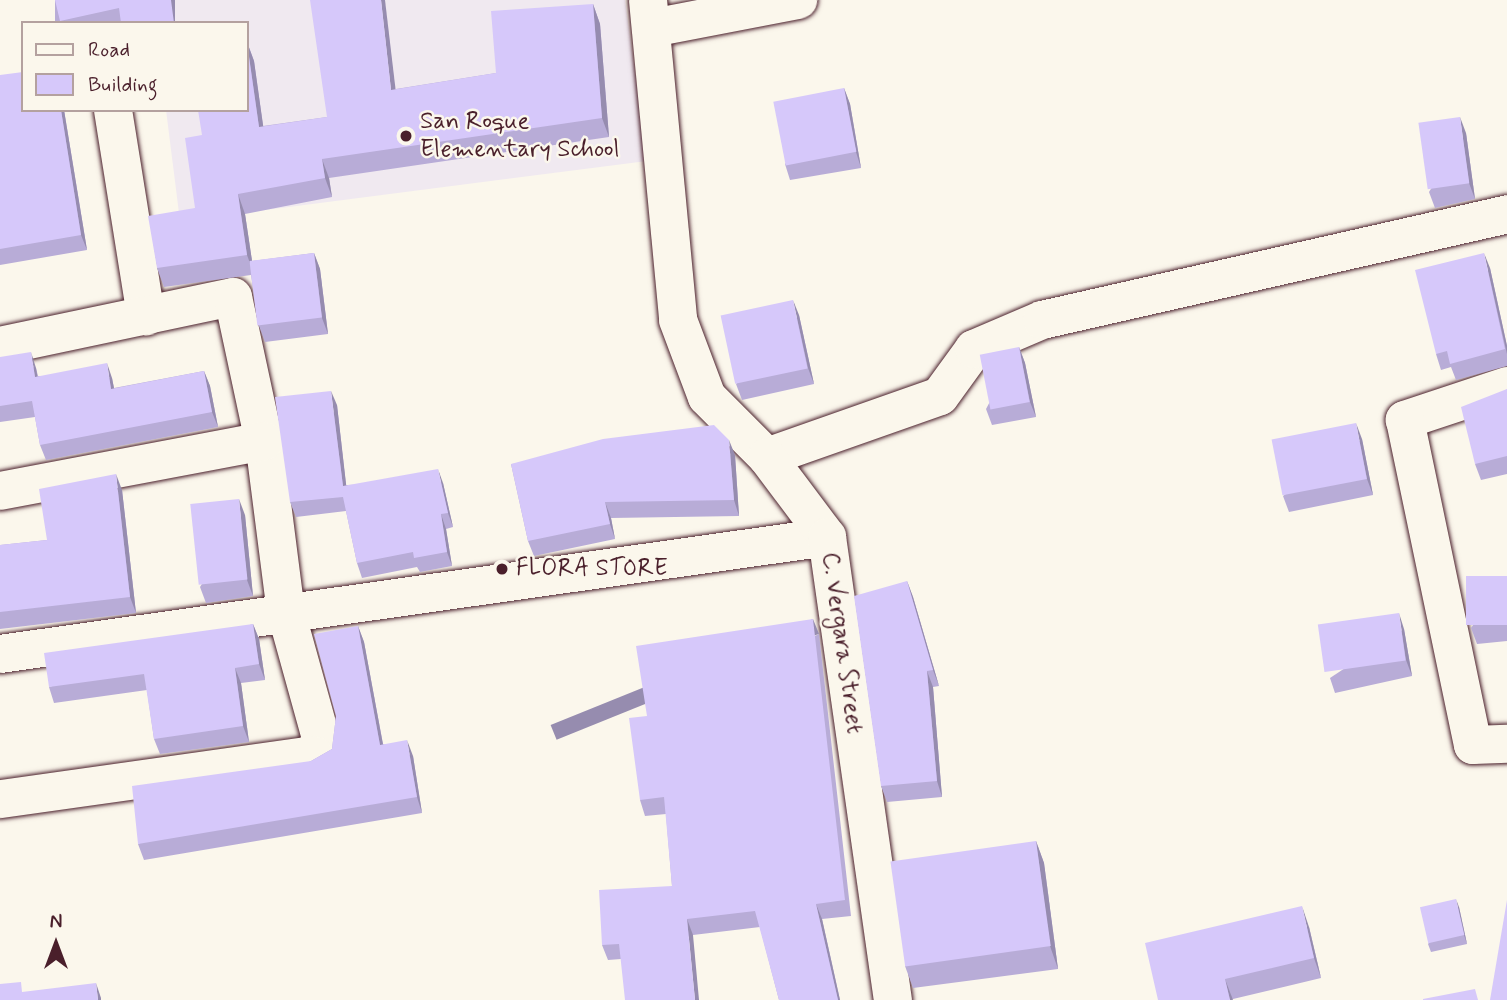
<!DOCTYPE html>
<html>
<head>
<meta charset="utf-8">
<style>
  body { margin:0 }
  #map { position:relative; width:1507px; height:1000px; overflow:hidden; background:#fbf7ec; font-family:Mynerve,sans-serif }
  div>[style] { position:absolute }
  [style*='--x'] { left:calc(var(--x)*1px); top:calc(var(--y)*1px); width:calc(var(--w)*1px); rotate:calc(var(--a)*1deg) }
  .built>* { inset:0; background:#f0e9f0 }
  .roads { filter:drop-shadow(0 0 2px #4a1f2b) drop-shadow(0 0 2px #4a1f2b) }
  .street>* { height:38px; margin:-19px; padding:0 19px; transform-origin:19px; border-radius:19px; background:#fbf7ec }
  .secondary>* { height:38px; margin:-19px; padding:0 19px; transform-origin:19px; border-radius:19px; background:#fbf7ec }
  .wall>* { inset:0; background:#b8acd7; transform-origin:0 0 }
  .shaded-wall>* { inset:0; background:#968caf; transform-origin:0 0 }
  .building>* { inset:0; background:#d6c8fa; transform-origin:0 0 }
  .dots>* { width:19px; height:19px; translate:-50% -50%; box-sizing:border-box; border:4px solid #fbf7ec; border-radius:50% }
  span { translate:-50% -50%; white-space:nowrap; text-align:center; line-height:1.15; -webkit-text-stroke:5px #fbf7ec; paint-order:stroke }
  .poi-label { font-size:24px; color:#4a1f2b }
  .left { translate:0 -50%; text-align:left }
  .street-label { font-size:24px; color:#4a1f2b }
  .legend { position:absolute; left:21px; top:21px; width:228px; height:91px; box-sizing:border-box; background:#fbf7ec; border:2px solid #b4a19f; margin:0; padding:9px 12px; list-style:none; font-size:21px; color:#4a1f2b }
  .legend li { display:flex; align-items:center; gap:14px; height:35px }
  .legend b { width:35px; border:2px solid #b4a19f }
  .north { position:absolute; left:21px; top:909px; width:70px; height:70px; -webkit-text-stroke:5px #fbf7ec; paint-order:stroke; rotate:0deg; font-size:19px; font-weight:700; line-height:28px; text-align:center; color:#4a1f2b }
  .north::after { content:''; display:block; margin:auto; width:24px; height:32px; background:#4a1f2b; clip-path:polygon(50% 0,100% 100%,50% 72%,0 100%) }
</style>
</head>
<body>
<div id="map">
  <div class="built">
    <i style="clip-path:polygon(152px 0,625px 0,647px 161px,180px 221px,166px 110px,247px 110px,247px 23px,155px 23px)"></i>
  </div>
  <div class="roads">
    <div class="street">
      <i style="--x:652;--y:28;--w:149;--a:-10.9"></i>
      <i style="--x:113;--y:110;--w:209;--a:80.9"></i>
      <i style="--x:0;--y:346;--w:238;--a:-11.9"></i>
      <i style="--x:233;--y:297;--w:147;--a:77.9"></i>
      <i style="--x:264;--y:441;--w:172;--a:82.7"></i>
      <i style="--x:286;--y:612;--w:131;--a:74.5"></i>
      <i style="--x:321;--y:738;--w:18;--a:112"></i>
      <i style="--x:314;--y:755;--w:317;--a:172"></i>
      <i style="--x:1507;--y:386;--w:108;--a:161.6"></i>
      <i style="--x:1405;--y:420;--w:332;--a:78.2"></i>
      <i style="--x:1473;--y:745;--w:34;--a:-2"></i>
      <i style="--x:767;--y:457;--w:183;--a:-19.4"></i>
      <i style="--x:940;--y:396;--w:58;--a:-54.1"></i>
      <i style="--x:974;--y:349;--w:74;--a:-23.1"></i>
      <i style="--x:1042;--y:320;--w:477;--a:-12.8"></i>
      <i style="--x:0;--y:491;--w:269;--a:-10.7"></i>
      <i style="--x:0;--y:654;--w:835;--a:-8.05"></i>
    </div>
    <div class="secondary">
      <i style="--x:648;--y:0;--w:321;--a:84.6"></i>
      <i style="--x:678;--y:320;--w:82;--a:69.4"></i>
      <i style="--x:707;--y:397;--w:85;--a:45"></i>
      <i style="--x:767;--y:457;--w:100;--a:53.1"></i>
      <i style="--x:827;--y:537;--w:468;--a:81.9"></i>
    </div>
  </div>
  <div class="wall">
    <i style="left:55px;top:0;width:120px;height:24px"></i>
    <i style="clip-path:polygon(593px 4px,600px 24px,609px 137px,329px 178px,332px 197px,245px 214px,252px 261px,314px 253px,320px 269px,328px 334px,265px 342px,259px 326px,251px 275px,164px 287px,157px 268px,195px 208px,202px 135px,247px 42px,254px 61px,263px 126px,327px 117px,396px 89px,496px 73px)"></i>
    <i style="clip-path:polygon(0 75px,64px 110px,87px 250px,0 265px)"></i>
    <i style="clip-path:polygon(844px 88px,850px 104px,861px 168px,790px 180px,785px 164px)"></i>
    <i style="clip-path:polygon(1466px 133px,1475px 199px,1435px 208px,1429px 192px)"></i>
    <i style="clip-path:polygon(1490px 268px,1507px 346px,1507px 366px,1456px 380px,1451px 367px,1441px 370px,1436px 354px)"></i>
    <i style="clip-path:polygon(799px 315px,814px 384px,742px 400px,736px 384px)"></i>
    <i style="clip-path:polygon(1019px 347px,1025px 363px,1036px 417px,992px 425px,986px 409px)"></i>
    <i style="clip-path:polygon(0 357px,36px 368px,38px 376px,112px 378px,114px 388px,204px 371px,210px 386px,218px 427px,46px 460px,40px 445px,35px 417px,0 422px)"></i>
    <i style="clip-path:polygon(1507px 389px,1507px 474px,1481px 480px,1475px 464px)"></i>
    <i style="clip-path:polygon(337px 405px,346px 485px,443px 483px,453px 527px,446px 529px,452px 566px,420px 572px,417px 567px,362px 578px,357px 563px,346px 511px,296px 517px,290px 502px)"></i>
    <i style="clip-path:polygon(1362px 439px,1373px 495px,1289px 512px,1283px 496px)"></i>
    <i style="clip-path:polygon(735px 455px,739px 516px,611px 518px,615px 539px,534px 556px,528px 541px,511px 464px)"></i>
    <i style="clip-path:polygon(122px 490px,136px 613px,0 629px,0 545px,47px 540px)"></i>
    <i style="clip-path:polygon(245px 515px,253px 596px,206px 603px,200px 587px)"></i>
    <i style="clip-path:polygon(1507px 576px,1507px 641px,1477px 644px,1471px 628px)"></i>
    <i style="clip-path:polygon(907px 581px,913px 597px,939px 686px,933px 687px,942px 797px,887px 802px,881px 786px)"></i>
    <i style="clip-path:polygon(253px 624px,259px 639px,265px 680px,241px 683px,249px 742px,160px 754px,154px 739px,147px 690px,54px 703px,49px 687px)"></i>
    <i style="clip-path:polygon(358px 626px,364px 642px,383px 744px,413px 756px,422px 813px,144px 860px,138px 844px,311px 761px,332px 749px,336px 716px)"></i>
    <i style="clip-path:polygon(1404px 629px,1412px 676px,1335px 693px,1330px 678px)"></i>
    <i style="clip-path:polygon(819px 634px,851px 916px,822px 919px,840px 1000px,779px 1000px,760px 927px,693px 935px,621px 959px,608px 960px,602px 945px,672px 886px,666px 814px,645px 816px,640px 800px,647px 716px)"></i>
    <i style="clip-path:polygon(1036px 841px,1044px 863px,1058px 969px,913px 988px,905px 966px)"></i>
    <i style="clip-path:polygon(1459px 907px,1467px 944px,1431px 952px,1428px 944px)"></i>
    <i style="clip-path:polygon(1309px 927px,1321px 978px,1233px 999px,1158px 1000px)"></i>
  </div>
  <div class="shaded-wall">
    <i style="left:171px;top:0;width:4px;height:23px"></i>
    <i style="clip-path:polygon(381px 0,385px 0,398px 110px,391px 90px)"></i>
    <i style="clip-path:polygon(593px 4px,600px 24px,609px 137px,602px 118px)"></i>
    <i style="clip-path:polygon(247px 42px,254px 61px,266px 146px,259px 127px)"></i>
    <i style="clip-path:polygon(844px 88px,850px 104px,861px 168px,856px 152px)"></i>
    <i style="clip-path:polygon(61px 110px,64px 110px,87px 250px,81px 235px)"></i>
    <i style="clip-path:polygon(1460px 117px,1466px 133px,1475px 199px,1469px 183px)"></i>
    <i style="clip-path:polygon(322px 159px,329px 178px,332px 197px,325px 178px)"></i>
    <i style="clip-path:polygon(238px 194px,245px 214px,254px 274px,247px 255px)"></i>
    <i style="clip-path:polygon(314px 253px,320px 269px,328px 334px,322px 318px)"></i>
    <i style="clip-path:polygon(1484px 253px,1490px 268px,1507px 346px,1507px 354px)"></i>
    <i style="clip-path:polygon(793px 300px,799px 315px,814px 384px,808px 368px)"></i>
    <i style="clip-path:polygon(1019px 347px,1025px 363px,1036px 417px,1030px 402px)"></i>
    <i style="clip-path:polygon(31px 352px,36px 368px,40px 392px,35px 377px)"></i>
    <i style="clip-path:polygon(107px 363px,112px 378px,117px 404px,111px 389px)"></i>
    <i style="clip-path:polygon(204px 371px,210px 386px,218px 427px,212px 412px)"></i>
    <i style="clip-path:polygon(331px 391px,337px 405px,348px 501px,343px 486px)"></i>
    <i style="clip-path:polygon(1356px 423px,1362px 439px,1373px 495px,1367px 479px)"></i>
    <i style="clip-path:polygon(729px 440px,735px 455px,739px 516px,734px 500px)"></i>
    <i style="clip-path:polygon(438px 469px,443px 483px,453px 527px,448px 513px)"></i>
    <i style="clip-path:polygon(116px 474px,122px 490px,136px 613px,130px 597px)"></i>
    <i style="clip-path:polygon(239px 499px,245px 515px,253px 596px,247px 580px)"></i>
    <i style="clip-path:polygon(605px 502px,611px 518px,615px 539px,610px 524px)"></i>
    <i style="clip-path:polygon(441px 514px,446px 529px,452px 566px,447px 552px)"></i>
    <i style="clip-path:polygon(907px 581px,913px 597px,939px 686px,933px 670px)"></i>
    <i style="clip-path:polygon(1399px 613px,1404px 629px,1412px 676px,1406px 660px)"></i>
    <i style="left:813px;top:619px;width:16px;height:283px;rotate:68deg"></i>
    <i style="clip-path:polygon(253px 624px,259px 639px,265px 680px,259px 664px)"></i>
    <i style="clip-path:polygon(358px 626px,364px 642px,386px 761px,380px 745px)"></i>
    <i style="clip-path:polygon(235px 668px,241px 683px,249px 742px,243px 726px)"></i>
    <i style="clip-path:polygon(927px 671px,933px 687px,942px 797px,937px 781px)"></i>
    <i style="clip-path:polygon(407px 740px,413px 756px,422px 813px,417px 797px)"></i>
    <i style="clip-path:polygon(1036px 841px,1044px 863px,1058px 969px,1050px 946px)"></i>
    <i style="clip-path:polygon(1456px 899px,1459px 907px,1467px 944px,1464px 935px)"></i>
    <i style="clip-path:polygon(816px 904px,822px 919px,840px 1000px,838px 1000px)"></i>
    <i style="clip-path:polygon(1302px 906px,1309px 927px,1321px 978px,1314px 958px)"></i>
    <i style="clip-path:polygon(687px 919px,693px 935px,699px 1000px,695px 1000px)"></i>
    <i style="clip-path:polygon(1225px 979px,1233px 1000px,1230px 1000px)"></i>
    <i style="clip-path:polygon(96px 983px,101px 998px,101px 1000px,98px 1000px)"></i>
  </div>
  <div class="building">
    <i style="clip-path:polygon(55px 0,171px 0,174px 23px,121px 23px,119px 8px,60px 21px)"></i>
    <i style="clip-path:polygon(310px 0,381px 0,391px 90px,496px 73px,491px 11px,593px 4px,602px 118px,322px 159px,325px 178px,238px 194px,247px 255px,157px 268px,148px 216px,195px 208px,185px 138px,202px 135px,198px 110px,247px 110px,247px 43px,259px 127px,327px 117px)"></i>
    <i style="clip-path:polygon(23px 72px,23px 110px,61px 110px,81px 235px,0 249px,0 75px)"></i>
    <i style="left:844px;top:88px;width:65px;height:72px;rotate:79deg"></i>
    <i style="left:1460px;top:117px;width:67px;height:42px;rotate:82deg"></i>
    <i style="left:314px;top:253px;width:65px;height:65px;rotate:83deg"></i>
    <i style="clip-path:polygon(1484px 253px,1505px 349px,1450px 364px,1447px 351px,1436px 354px,1415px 270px)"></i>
    <i style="left:793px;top:300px;width:70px;height:74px;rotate:78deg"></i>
    <i style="left:1019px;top:347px;width:56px;height:40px;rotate:79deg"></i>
    <i style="clip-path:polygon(31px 352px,35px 377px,107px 363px,111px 389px,204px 371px,212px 412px,40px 445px,32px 401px,0 406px,0 357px)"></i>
    <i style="clip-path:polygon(1507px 389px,1507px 456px,1475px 464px,1461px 407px)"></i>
    <i style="clip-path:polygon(331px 391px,343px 486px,438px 469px,448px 513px,441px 514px,447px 552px,414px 558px,413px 552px,357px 563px,343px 497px,290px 502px,275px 397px)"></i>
    <i style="left:1356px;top:423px;width:57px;height:86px;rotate:79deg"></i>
    <i style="clip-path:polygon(714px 425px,729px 440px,734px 500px,605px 502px,610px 524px,528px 541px,511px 464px,603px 439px)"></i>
    <i style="clip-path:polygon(116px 474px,130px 597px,0 612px,0 545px,47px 540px,39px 489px)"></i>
    <i style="left:239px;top:499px;width:81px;height:49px;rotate:84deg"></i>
    <i style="left:1507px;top:576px;width:49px;height:41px;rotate:90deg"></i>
    <i style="clip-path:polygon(907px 581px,933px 670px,927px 671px,937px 781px,881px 786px,854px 596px)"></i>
    <i style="left:1399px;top:613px;width:48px;height:82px;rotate:82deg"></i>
    <i style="clip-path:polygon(813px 619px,845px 900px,816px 904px,838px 1000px,779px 1000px,755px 911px,687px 919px,695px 1000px,625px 1000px,619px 944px,602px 945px,599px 890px,672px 886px,664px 797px,640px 800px,629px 718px,647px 716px,636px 646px)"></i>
    <i style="clip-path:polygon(253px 624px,259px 664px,235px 668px,243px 726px,154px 739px,144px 674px,49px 687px,44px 653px)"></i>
    <i style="clip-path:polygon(358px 626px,380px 745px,407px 740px,417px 797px,138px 844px,132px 786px,311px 761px,332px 749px,336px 716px,314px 634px)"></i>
    <i style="left:1036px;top:841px;width:106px;height:147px;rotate:82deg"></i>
    <i style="left:1456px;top:899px;width:37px;height:37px;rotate:77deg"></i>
    <i style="clip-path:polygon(1507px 900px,1507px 1000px,1490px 1000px)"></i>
    <i style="clip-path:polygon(1302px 906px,1314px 958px,1225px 979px,1230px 1000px,1158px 1000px,1145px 943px)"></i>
    <i style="clip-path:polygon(21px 982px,22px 992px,96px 983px,98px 1000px,0 1000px,0 984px)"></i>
    <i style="clip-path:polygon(1475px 989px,1478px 1000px,1423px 1000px,1423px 999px)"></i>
  </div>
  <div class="dots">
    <i style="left:406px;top:136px;background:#4a1f2b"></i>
    <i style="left:502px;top:569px;background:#4a1f2b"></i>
  </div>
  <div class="poi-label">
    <span class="left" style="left:420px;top:136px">San Roque<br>Elementary School</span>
    <span class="left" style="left:516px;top:569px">FLORA STORE</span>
  </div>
  <div class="street-label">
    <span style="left:842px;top:643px;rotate:82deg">C. Vergara Street</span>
  </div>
  <ul class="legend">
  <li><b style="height:9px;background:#fbf7ec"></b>Road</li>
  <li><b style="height:19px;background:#d6c8fa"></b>Building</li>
  </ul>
  <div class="north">N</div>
</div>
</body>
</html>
